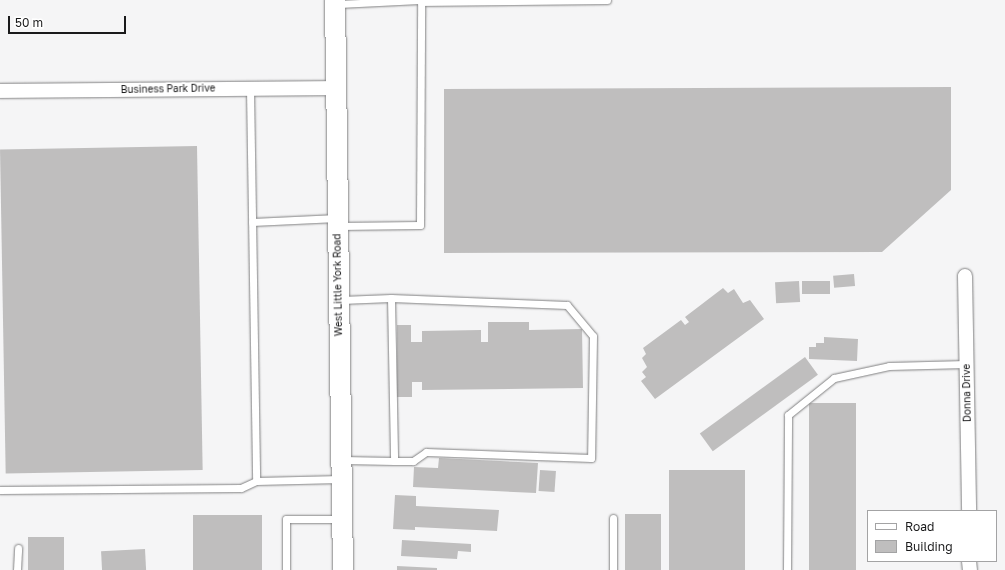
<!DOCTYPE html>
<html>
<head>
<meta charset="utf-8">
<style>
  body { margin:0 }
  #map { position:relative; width:1005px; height:570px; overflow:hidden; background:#f5f5f6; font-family:"Golos Text",sans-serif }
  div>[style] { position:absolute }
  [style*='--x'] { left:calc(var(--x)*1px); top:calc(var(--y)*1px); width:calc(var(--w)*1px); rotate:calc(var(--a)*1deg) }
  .building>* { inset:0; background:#bfbebe; transform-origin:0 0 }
  .roads { filter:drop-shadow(0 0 1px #808081) drop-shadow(0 0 1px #808081) }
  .service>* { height:7px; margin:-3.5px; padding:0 3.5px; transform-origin:3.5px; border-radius:3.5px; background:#fff }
  .minor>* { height:14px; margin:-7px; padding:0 7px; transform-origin:7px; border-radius:7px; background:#fff }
  .secondary>* { height:20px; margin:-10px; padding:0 10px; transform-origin:10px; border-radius:10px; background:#fff }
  span { translate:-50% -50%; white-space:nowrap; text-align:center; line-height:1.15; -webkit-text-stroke:3px #fff; paint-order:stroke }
  .street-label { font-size:10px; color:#1a1a1b }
  .legend { position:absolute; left:867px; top:510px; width:130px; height:52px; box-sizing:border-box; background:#fff; border:1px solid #a3a3a4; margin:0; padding:5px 7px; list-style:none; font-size:12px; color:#1a1a1b }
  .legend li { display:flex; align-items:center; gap:8px; height:20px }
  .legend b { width:20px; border:1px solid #a3a3a4 }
  .scale { position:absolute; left:8px; top:16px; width:118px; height:18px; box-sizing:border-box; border:2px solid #1a1a1b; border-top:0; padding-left:5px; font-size:12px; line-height:14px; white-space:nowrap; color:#1a1a1b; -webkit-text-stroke:3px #fff; paint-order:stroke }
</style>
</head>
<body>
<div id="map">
  <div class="building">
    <i style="clip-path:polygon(951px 87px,951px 190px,882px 252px,444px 253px,444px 89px)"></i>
    <i style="left:197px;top:146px;width:324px;height:197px;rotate:89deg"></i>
    <i style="left:854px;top:274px;width:12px;height:21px;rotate:85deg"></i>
    <i style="left:799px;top:281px;width:21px;height:24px;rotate:87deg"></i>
    <i style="left:830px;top:281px;width:13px;height:28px;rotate:90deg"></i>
    <i style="clip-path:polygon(723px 288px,728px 293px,734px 289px,743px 303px,750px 300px,764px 319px,655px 399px,641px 381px,646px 377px,642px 372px,647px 367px,642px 358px,646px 354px,643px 348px,681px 320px,685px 325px,689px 322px,685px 317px)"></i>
    <i style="clip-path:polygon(488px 322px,529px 322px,529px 330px,582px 329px,583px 388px,422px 390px,422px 382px,412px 382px,412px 397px,397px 397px,397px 325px,411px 325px,411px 342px,422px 342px,422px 331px,481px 330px,481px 342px,488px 342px)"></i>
    <i style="clip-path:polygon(824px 337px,858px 339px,857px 361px,809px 359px,809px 347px,816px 347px,816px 343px,824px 343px)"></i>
    <i style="left:805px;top:357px;width:22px;height:130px;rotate:54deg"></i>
    <i style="left:809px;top:403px;width:47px;height:167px"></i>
    <i style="clip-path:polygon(439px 458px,538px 463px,536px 493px,413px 487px,414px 467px,438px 468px)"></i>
    <i style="left:540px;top:470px;width:16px;height:21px;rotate:4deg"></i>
    <i style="left:669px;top:470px;width:76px;height:100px"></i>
    <i style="clip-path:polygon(395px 495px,416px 496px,416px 506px,499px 510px,497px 531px,415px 527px,415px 530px,393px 529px)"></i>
    <i style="left:625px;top:514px;width:36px;height:56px"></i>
    <i style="left:193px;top:515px;width:69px;height:55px"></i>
    <i style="left:64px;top:537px;width:33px;height:36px;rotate:90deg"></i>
    <i style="clip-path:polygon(402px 540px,471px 544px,471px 552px,458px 551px,457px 559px,401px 556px)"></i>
    <i style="left:145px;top:549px;width:21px;height:44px;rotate:87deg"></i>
    <i style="clip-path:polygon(397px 566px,437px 568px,437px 570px,397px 570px)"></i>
  </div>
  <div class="roads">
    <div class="service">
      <i style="--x:337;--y:4;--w:84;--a:-2.7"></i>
      <i style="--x:250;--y:89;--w:392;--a:89.1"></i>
      <i style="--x:252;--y:222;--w:85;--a:-2.7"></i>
      <i style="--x:339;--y:226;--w:81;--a:-0.7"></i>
      <i style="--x:420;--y:225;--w:223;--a:-89.7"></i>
      <i style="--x:421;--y:2;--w:186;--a:-0.6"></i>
      <i style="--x:391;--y:298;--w:176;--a:2.3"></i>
      <i style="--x:567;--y:305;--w:40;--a:50"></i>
      <i style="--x:593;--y:336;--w:122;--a:90.9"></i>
      <i style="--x:591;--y:458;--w:165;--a:-177.9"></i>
      <i style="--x:426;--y:452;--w:16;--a:145"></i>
      <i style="--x:413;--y:461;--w:19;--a:180"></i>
      <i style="--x:341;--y:300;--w:50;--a:-2.3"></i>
      <i style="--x:391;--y:298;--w:163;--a:88.9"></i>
      <i style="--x:394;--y:461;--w:51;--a:-178.9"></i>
      <i style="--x:0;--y:490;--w:241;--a:-0.5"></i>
      <i style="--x:241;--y:488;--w:17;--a:-25"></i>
      <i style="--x:256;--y:481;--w:85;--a:-1.3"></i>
      <i style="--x:613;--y:518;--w:52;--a:90"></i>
      <i style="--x:17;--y:570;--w:22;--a:-87"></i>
      <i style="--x:286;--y:570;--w:51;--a:-90"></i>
      <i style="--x:286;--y:519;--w:55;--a:0"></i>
      <i style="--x:787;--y:570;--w:155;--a:-89.6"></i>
      <i style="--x:788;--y:415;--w:59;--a:-38.8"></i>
      <i style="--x:834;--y:378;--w:56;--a:-12.3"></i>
      <i style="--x:889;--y:366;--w:77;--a:-1.5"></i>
    </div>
    <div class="minor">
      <i style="--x:0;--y:91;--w:336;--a:-0.5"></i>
      <i style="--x:965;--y:276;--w:235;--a:89"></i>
      <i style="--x:969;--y:561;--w:9;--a:84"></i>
    </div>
    <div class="secondary">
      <i style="--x:335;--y:0;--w:570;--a:89.2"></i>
    </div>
  </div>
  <div class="street-label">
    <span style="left:168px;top:89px;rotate:-1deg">Business Park Drive</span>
    <span style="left:338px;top:285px;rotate:-91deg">West Little York Road</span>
    <span style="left:967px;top:393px;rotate:-91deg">Donna Drive</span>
  </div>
  <ul class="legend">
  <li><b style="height:5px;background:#fff"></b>Road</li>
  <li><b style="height:11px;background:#bfbebe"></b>Building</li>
  </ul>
  <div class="scale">50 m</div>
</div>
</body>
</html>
